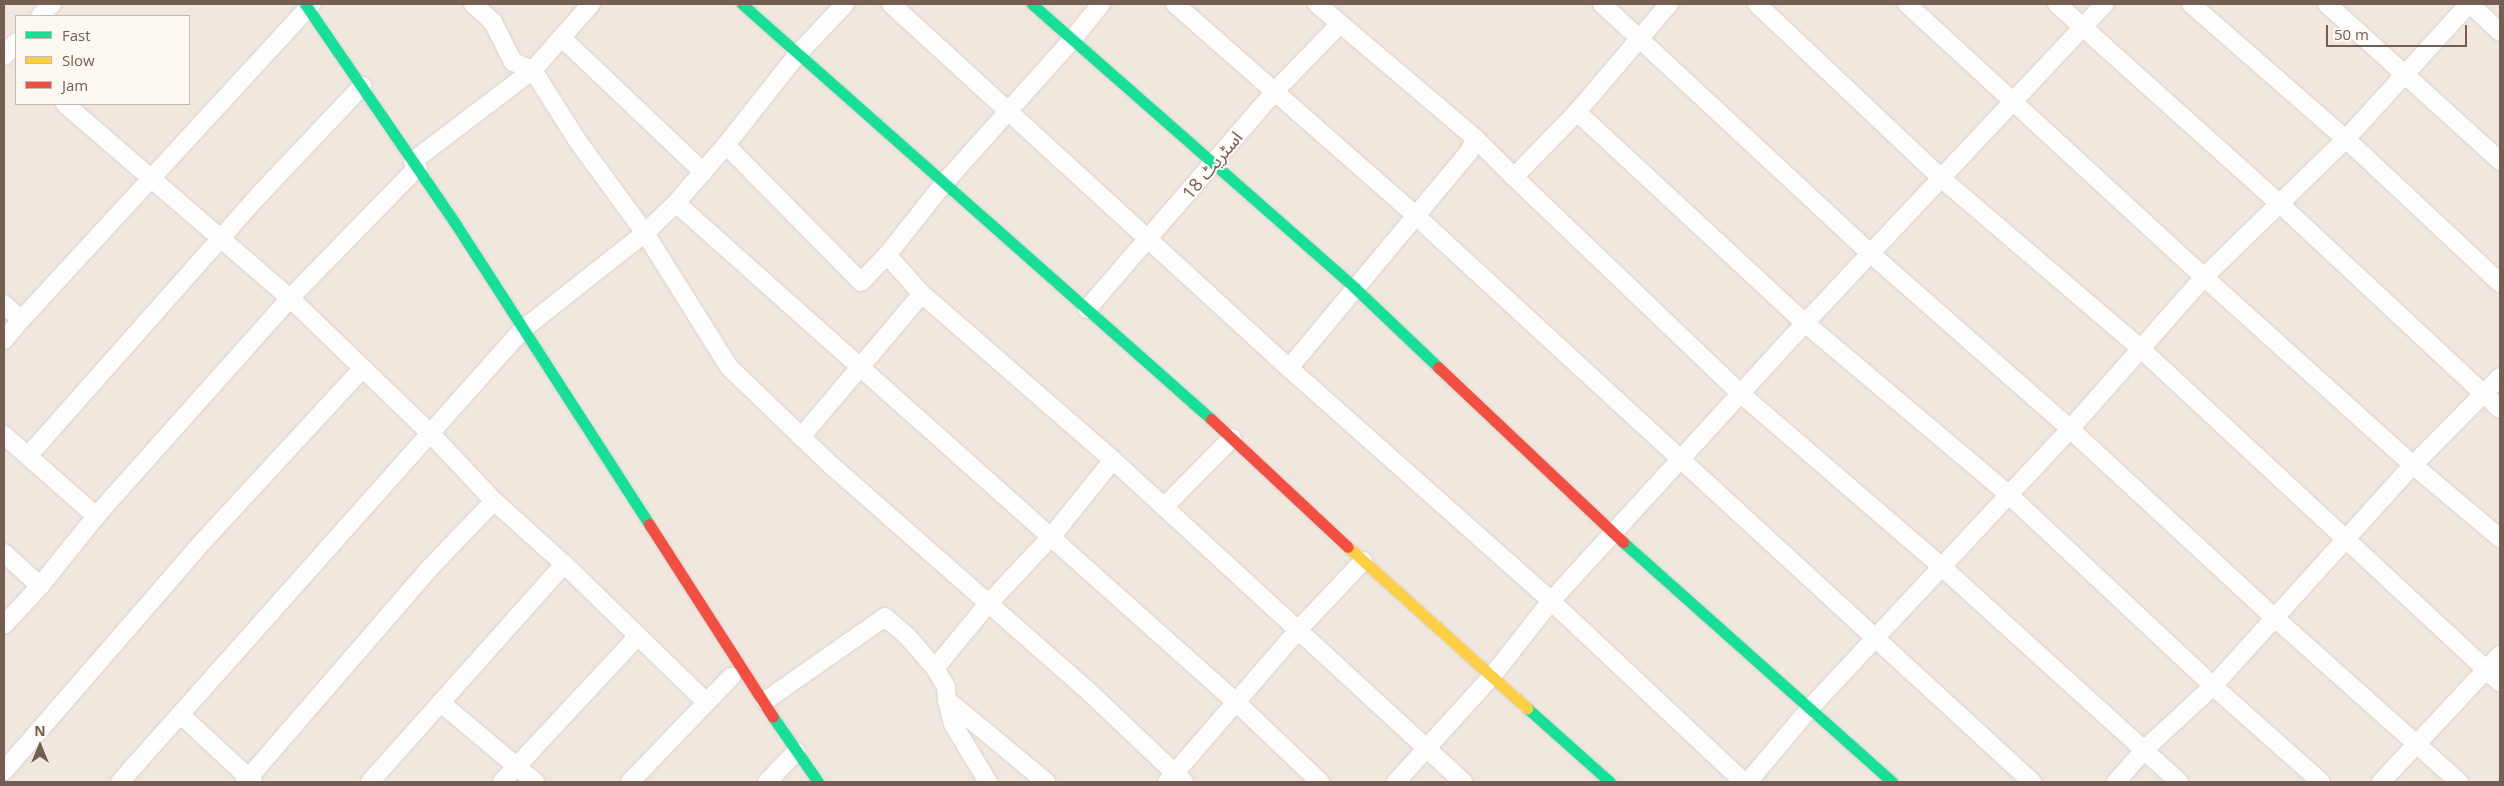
<!DOCTYPE html>
<html>
<head>
<meta charset="utf-8">
<style>
  body { margin:0 }
  #map { position:relative; width:2504px; height:786px; overflow:hidden; background:#f8f4f0; font-family:"Open Sans","Noto Sans Arabic",sans-serif }
  div>[style] { position:absolute }
  [style*='--x'] { left:calc(var(--x)*1px); top:calc(var(--y)*1px); width:calc(var(--w)*1px); rotate:calc(var(--a)*1deg) }
  .residential>* { inset:0; background:#f0e7de }
  .roads { filter:drop-shadow(0 0 1px #d7d1cd) drop-shadow(0 0 1px #d7d1cd) }
  .street>* { height:18px; margin:-9px; padding:0 9px; transform-origin:9px; border-radius:9px; background:#fefdfd }
  .fast>* { height:11px; margin:-5.5px; padding:0 5.5px; transform-origin:5.5px; border-radius:5.5px; background:#16e098 }
  .slow>* { height:11px; margin:-5.5px; padding:0 5.5px; transform-origin:5.5px; border-radius:5.5px; background:#ffcf43 }
  .jam>* { height:11px; margin:-5.5px; padding:0 5.5px; transform-origin:5.5px; border-radius:5.5px; background:#f24e42 }
  span { translate:-50% -50%; white-space:nowrap; text-align:center; line-height:1.15; -webkit-text-stroke:4px #fdf9f2; paint-order:stroke }
  .street-label { font-size:18px; color:#745d51 }
  .frame { position:absolute; inset:0; border:5px solid #745d51; pointer-events:none }
  .legend { position:absolute; left:15px; top:15px; width:175px; height:90px; box-sizing:border-box; background:#fdf9f2; border:1px solid #c6bbb2; margin:0; padding:6px 9px; list-style:none; font-size:15px; color:#745d51 }
  .legend li { display:flex; align-items:center; gap:10px; height:25px }
  .legend b { width:25px; border:1px solid #c6bbb2 }
  .north { position:absolute; left:15px; top:721px; width:50px; height:50px; -webkit-text-stroke:4px #fdf9f2; paint-order:stroke; rotate:0deg; font-size:14px; font-weight:700; line-height:20px; text-align:center; color:#745d51 }
  .north::after { content:''; display:block; margin:auto; width:18px; height:22px; background:#745d51; clip-path:polygon(50% 0,100% 100%,50% 72%,0 100%) }
  .scale { position:absolute; left:2326px; top:25px; width:141px; height:22px; box-sizing:border-box; border:2px solid #745d51; border-top:0; padding-left:6px; font-size:15px; line-height:18px; white-space:nowrap; color:#745d51; -webkit-text-stroke:4px #fdf9f2; paint-order:stroke }
</style>
</head>
<body>
<div id="map">
  <div class="residential">
    <i style="clip-path:polygon(evenodd,4px 4px,2500px 4px,2500px 782px,4px 782px,4px 4px,16px 16px,189px 16px,189px 104px,16px 104px,16px 16px)"></i>
  </div>
  <div class="roads">
    <div class="street">
      <i style="--x:845;--y:4;--w:70;--a:133.3"></i>
      <i style="--x:797;--y:55;--w:115;--a:128.3"></i>
      <i style="--x:726;--y:145;--w:77;--a:130.8"></i>
      <i style="--x:676;--y:203;--w:43;--a:135.9"></i>
      <i style="--x:645;--y:233;--w:158;--a:57.9"></i>
      <i style="--x:729;--y:367;--w:143;--a:43.9"></i>
      <i style="--x:832;--y:466;--w:337;--a:41.3"></i>
      <i style="--x:1085;--y:688;--w:137;--a:43.5"></i>
      <i style="--x:891;--y:4;--w:539;--a:42.45"></i>
      <i style="--x:1289;--y:368;--w:351;--a:41.6"></i>
      <i style="--x:1551;--y:601;--w:265;--a:43.2"></i>
      <i style="--x:1175;--y:4;--w:321;--a:41.3"></i>
      <i style="--x:1416;--y:216;--w:837;--a:42.58"></i>
      <i style="--x:1317;--y:4;--w:207;--a:40.3"></i>
      <i style="--x:1475;--y:138;--w:55;--a:45"></i>
      <i style="--x:1514;--y:177;--w:91;--a:-45.9"></i>
      <i style="--x:1577;--y:112;--w:142;--a:-49.6"></i>
      <i style="--x:1602;--y:4;--w:366;--a:42.9"></i>
      <i style="--x:1870;--y:253;--w:266;--a:41.3"></i>
      <i style="--x:2070;--y:429;--w:279;--a:42.7"></i>
      <i style="--x:2275;--y:618;--w:246;--a:41.7"></i>
      <i style="--x:1757;--y:4;--w:253;--a:43.4"></i>
      <i style="--x:1941;--y:178;--w:262;--a:40.5"></i>
      <i style="--x:2140;--y:348;--w:491;--a:42.9"></i>
      <i style="--x:1907;--y:4;--w:403;--a:42.6"></i>
      <i style="--x:2204;--y:277;--w:281;--a:42"></i>
      <i style="--x:2413;--y:465;--w:114;--a:40"></i>
      <i style="--x:2057;--y:4;--w:298;--a:41.9"></i>
      <i style="--x:2279;--y:203;--w:302;--a:43"></i>
      <i style="--x:2191;--y:4;--w:206;--a:41.1"></i>
      <i style="--x:2346;--y:139;--w:211;--a:43.1"></i>
      <i style="--x:2327;--y:4;--w:234;--a:42.2"></i>
      <i style="--x:2470;--y:4;--w:41;--a:43"></i>
      <i style="--x:40;--y:16;--w:17;--a:-45"></i>
      <i style="--x:562;--y:38;--w:195;--a:43.5"></i>
      <i style="--x:4;--y:56;--w:18;--a:-49"></i>
      <i style="--x:65;--y:104;--w:297;--a:40.8"></i>
      <i style="--x:290;--y:298;--w:193;--a:44"></i>
      <i style="--x:429;--y:432;--w:95;--a:46.7"></i>
      <i style="--x:494;--y:501;--w:94;--a:42"></i>
      <i style="--x:564;--y:564;--w:198;--a:44.2"></i>
      <i style="--x:1577;--y:112;--w:311;--a:42.8"></i>
      <i style="--x:1805;--y:323;--w:265;--a:40.1"></i>
      <i style="--x:2008;--y:494;--w:281;--a:43.1"></i>
      <i style="--x:2213;--y:686;--w:144;--a:41.6"></i>
      <i style="--x:726;--y:145;--w:192;--a:45.4"></i>
      <i style="--x:861;--y:282;--w:37;--a:-46"></i>
      <i style="--x:887;--y:255;--w:52;--a:48.1"></i>
      <i style="--x:922;--y:294;--w:253;--a:41"></i>
      <i style="--x:1113;--y:460;--w:476;--a:42.6"></i>
      <i style="--x:413;--y:161;--w:151;--a:-37.2"></i>
      <i style="--x:533;--y:70;--w:88;--a:-48.7"></i>
      <i style="--x:1514;--y:177;--w:314;--a:43.7"></i>
      <i style="--x:1741;--y:394;--w:265;--a:40.7"></i>
      <i style="--x:1942;--y:567;--w:320;--a:42.2"></i>
      <i style="--x:676;--y:203;--w:751;--a:41.71"></i>
      <i style="--x:1237;--y:703;--w:115;--a:43.6"></i>
      <i style="--x:887;--y:255;--w:93;--a:-51.5"></i>
      <i style="--x:945;--y:182;--w:191;--a:-48.2"></i>
      <i style="--x:1072;--y:40;--w:46;--a:-51.1"></i>
      <i style="--x:4;--y:304;--w:23;--a:43"></i>
      <i style="--x:21;--y:320;--w:430;--a:-47.4"></i>
      <i style="--x:1087;--y:309;--w:288;--a:-49.2"></i>
      <i style="--x:1275;--y:91;--w:93;--a:-45.9"></i>
      <i style="--x:4;--y:340;--w:26;--a:-50"></i>
      <i style="--x:1289;--y:368;--w:281;--a:-50.2"></i>
      <i style="--x:1469;--y:152;--w:15;--a:-67"></i>
      <i style="--x:4;--y:435;--w:123;--a:41.4"></i>
      <i style="--x:801;--y:437;--w:187;--a:-49.8"></i>
      <i style="--x:28;--y:456;--w:350;--a:-48.5"></i>
      <i style="--x:260;--y:194;--w:149;--a:-46.6"></i>
      <i style="--x:1164;--y:507;--w:97;--a:-45.4"></i>
      <i style="--x:4;--y:553;--w:49;--a:42.5"></i>
      <i style="--x:4;--y:625;--w:53;--a:-47.3"></i>
      <i style="--x:40;--y:586;--w:90;--a:-51.3"></i>
      <i style="--x:96;--y:516;--w:292;--a:-48.3"></i>
      <i style="--x:290;--y:298;--w:183;--a:-45.7"></i>
      <i style="--x:935;--y:668;--w:83;--a:-50.4"></i>
      <i style="--x:988;--y:604;--w:92;--a:-46.8"></i>
      <i style="--x:1051;--y:537;--w:99;--a:-51.2"></i>
      <i style="--x:947;--y:700;--w:25;--a:76"></i>
      <i style="--x:953;--y:724;--w:68;--a:58.9"></i>
      <i style="--x:765;--y:701;--w:146;--a:-35"></i>
      <i style="--x:885;--y:617;--w:29;--a:41"></i>
      <i style="--x:907;--y:636;--w:43;--a:48.8"></i>
      <i style="--x:935;--y:668;--w:22;--a:60"></i>
      <i style="--x:946;--y:687;--w:13;--a:86"></i>
      <i style="--x:947;--y:700;--w:129;--a:39.6"></i>
      <i style="--x:441;--y:703;--w:123;--a:40"></i>
      <i style="--x:181;--y:715;--w:98;--a:42.9"></i>
      <i style="--x:4;--y:771;--w:294;--a:-49.1"></i>
      <i style="--x:196;--y:549;--w:246;--a:-47.3"></i>
      <i style="--x:120;--y:782;--w:605;--a:-48.35"></i>
      <i style="--x:522;--y:330;--w:157;--a:-38.3"></i>
      <i style="--x:645;--y:233;--w:115;--a:-126.2"></i>
      <i style="--x:577;--y:140;--w:83;--a:-122.2"></i>
      <i style="--x:533;--y:70;--w:22;--a:-158"></i>
      <i style="--x:513;--y:62;--w:45;--a:-116.6"></i>
      <i style="--x:493;--y:22;--w:27;--a:-138"></i>
      <i style="--x:245;--y:782;--w:277;--a:-49.2"></i>
      <i style="--x:426;--y:572;--w:98;--a:-46.2"></i>
      <i style="--x:370;--y:782;--w:292;--a:-48.3"></i>
      <i style="--x:502;--y:782;--w:200;--a:-47"></i>
      <i style="--x:630;--y:782;--w:146;--a:-46.1"></i>
      <i style="--x:767;--y:782;--w:42;--a:-46"></i>
      <i style="--x:1167;--y:782;--w:201;--a:-49.2"></i>
      <i style="--x:1298;--y:630;--w:95;--a:-46.7"></i>
      <i style="--x:1396;--y:782;--w:143;--a:-47.8"></i>
      <i style="--x:1492;--y:676;--w:95;--a:-51.8"></i>
      <i style="--x:1551;--y:601;--w:377;--a:-47.6"></i>
      <i style="--x:1805;--y:323;--w:438;--a:-46.8"></i>
      <i style="--x:1748;--y:782;--w:97;--a:-50"></i>
      <i style="--x:1810;--y:708;--w:381;--a:-47"></i>
      <i style="--x:2070;--y:429;--w:203;--a:-48.6"></i>
      <i style="--x:2204;--y:277;--w:198;--a:-44.2"></i>
      <i style="--x:2346;--y:139;--w:183;--a:-47.7"></i>
      <i style="--x:2116;--y:782;--w:44;--a:-48.7"></i>
      <i style="--x:2145;--y:749;--w:93;--a:-42.8"></i>
      <i style="--x:2213;--y:686;--w:298;--a:-47.9"></i>
      <i style="--x:2413;--y:465;--w:124;--a:-45.3"></i>
      <i style="--x:2381;--y:782;--w:174;--a:-46.9"></i>
    </div>
    <div class="fast">
      <i style="--x:305;--y:4;--w:265;--a:55.6"></i>
      <i style="--x:455;--y:223;--w:358;--a:57.2"></i>
      <i style="--x:742;--y:4;--w:626;--a:41.5"></i>
      <i style="--x:1032;--y:4;--w:430;--a:41.3"></i>
      <i style="--x:1355;--y:288;--w:115;--a:43.6"></i>
      <i style="--x:1623;--y:542;--w:361;--a:41.7"></i>
      <i style="--x:1527;--y:708;--w:111;--a:41.7"></i>
      <i style="--x:773;--y:717;--w:79;--a:55.3"></i>
    </div>
    <div class="slow">
      <i style="--x:1348;--y:547;--w:241;--a:42"></i>
    </div>
    <div class="jam">
      <i style="--x:1438;--y:367;--w:255;--a:43.4"></i>
      <i style="--x:1211;--y:419;--w:187;--a:43.1"></i>
      <i style="--x:649;--y:524;--w:229;--a:57.3"></i>
    </div>
  </div>
  <div class="street-label">
    <span style="left:1212px;top:165px;rotate:-50deg">اسٹریٹ 18</span>
  </div>
  <div class="frame"></div>
  <ul class="legend">
  <li><b style="height:6px;background:#16e098"></b>Fast</li>
  <li><b style="height:6px;background:#ffcf43"></b>Slow</li>
  <li><b style="height:6px;background:#f24e42"></b>Jam</li>
  </ul>
  <div class="north">N</div>
  <div class="scale">50 m</div>
</div>
</body>
</html>
